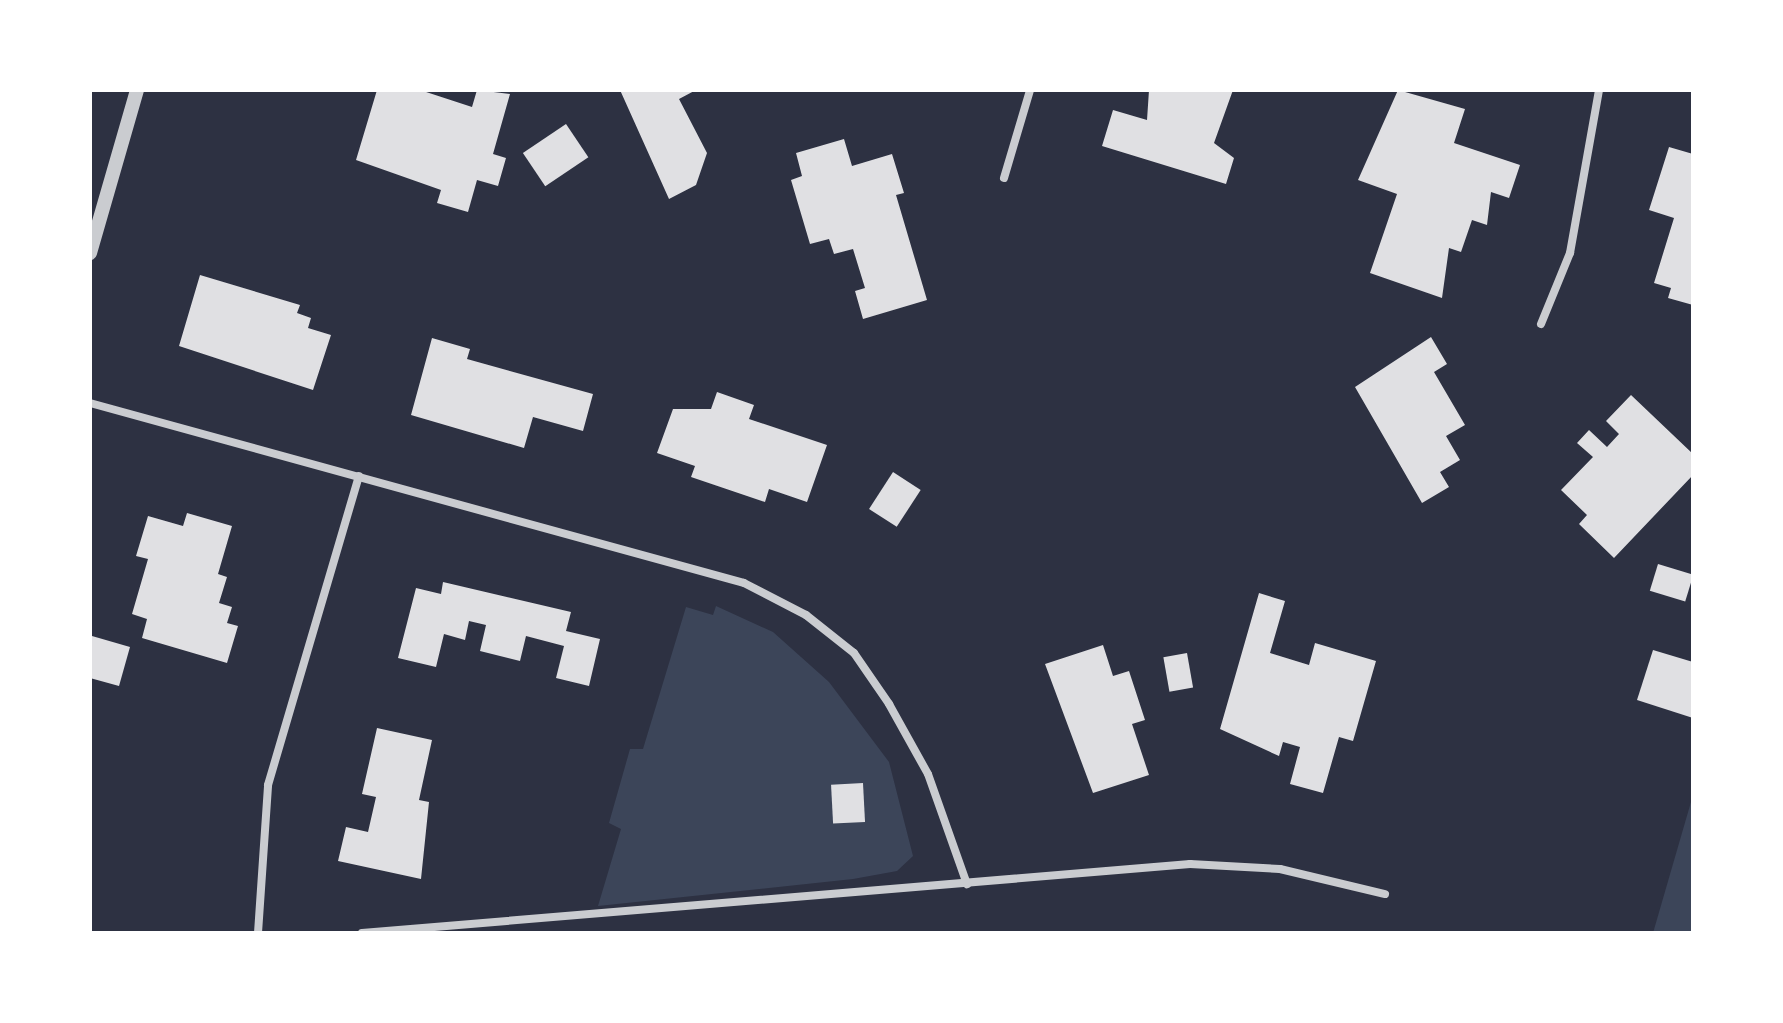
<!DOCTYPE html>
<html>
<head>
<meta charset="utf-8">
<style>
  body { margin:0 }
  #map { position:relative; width:1783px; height:1023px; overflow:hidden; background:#2d3142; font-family:Karla,sans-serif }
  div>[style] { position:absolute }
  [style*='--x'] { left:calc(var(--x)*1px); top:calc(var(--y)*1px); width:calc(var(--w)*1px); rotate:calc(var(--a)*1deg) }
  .green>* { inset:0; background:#3c4559 }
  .building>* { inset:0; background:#e0e0e3; transform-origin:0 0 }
  .minor>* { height:8px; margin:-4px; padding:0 4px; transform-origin:4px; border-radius:4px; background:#caccd0 }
  .tertiary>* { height:14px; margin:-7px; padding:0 7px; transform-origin:7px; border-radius:7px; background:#caccd0 }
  span { translate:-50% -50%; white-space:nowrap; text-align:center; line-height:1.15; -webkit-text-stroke:7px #fff; paint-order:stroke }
  .frame { position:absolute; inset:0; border:92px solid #fff; pointer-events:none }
</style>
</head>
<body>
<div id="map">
  <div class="green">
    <i style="clip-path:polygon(716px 606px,773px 632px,829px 682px,889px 762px,913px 856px,897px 871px,853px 879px,598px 906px,621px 829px,609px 823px,630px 749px,643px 749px,686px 607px,713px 615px)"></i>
    <i style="clip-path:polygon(1693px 795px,1693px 933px,1653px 933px)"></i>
  </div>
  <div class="building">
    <i style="clip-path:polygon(377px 90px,420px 90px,472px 107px,477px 90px,510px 94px,493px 154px,506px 158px,498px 186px,477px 180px,468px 212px,437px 203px,441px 190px,356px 160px)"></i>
    <i style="clip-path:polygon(620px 90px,696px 90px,679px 99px,707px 153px,696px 185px,669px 199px)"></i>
    <i style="clip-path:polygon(1149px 90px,1233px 90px,1214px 143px,1234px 158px,1226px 184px,1102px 146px,1113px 110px,1147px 120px)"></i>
    <i style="clip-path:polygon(1398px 90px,1465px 109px,1454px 143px,1520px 165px,1509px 198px,1491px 192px,1487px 225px,1472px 220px,1461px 252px,1449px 248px,1442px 298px,1370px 273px,1397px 194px,1358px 180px)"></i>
    <i style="left:566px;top:124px;width:40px;height:52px;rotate:56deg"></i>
    <i style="clip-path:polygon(844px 139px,852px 166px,892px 154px,904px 193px,896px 195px,927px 300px,863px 319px,855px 291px,865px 288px,853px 249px,834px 254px,829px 239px,810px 244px,791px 180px,802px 176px,796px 153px)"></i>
    <i style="clip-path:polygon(1669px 147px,1693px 154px,1693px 305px,1668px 298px,1671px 288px,1654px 283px,1674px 218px,1649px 210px)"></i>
    <i style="clip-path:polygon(200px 275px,300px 305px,297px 313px,311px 318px,308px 328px,331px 335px,313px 390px,179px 346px)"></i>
    <i style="clip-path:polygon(1431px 337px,1447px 364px,1434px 372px,1465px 425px,1446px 436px,1460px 460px,1440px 472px,1449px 487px,1422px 503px,1355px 387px)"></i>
    <i style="clip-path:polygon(432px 338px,470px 349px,467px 359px,593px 394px,583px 431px,533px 417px,524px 448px,411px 415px)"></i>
    <i style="clip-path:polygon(717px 392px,754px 405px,749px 419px,827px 445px,807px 502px,769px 489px,765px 502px,691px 477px,695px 466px,657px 453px,673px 409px,711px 409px)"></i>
    <i style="clip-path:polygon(1631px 395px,1693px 454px,1693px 475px,1614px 558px,1579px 524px,1587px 515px,1561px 490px,1593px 457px,1577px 443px,1589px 430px,1607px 447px,1619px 434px,1606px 421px)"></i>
    <i style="left:893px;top:472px;width:33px;height:44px;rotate:33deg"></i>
    <i style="clip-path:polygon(187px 513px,232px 526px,218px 574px,227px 577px,219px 603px,232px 607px,227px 623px,238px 626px,227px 663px,142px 638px,147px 619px,132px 614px,148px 559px,136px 556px,148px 516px,183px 526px)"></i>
    <i style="left:1658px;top:564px;width:37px;height:28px;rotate:17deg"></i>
    <i style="clip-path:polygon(443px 582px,571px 612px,566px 631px,600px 639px,589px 686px,556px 678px,564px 646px,526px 636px,520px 661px,480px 651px,486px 625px,469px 621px,465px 640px,444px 634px,436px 667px,398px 658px,416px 588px,441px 594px)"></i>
    <i style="clip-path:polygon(1259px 593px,1285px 601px,1270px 653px,1309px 665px,1315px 643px,1376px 661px,1353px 741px,1339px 737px,1323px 793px,1290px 784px,1300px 747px,1283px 742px,1279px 756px,1220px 729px)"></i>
    <i style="clip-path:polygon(92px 636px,130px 647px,119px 686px,90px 678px)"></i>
    <i style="clip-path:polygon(1103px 645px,1113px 676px,1129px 671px,1145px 720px,1132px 724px,1149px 775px,1093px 793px,1045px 664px)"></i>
    <i style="clip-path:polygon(1653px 650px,1693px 662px,1693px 718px,1637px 700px)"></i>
    <i style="left:1187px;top:653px;width:35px;height:24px;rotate:80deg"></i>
    <i style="clip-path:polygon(377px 728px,432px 740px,419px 800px,429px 802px,421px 879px,338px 861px,346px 827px,368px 832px,376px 797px,362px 794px)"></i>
    <i style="left:863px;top:783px;width:39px;height:32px;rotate:87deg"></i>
  </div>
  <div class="minor">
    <i style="--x:1004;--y:178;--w:92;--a:-73.5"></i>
    <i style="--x:1541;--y:324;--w:77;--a:-67.8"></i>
    <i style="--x:1570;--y:253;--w:166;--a:-79.9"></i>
    <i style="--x:90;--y:403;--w:678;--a:15.39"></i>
    <i style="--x:744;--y:583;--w:70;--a:27.3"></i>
    <i style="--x:806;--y:615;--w:61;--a:38.4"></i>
    <i style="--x:854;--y:653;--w:62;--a:55.5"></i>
    <i style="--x:889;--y:704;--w:80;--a:60.9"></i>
    <i style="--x:928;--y:774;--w:117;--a:70.5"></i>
    <i style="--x:258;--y:933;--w:148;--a:-86.1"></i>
    <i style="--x:268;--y:785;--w:322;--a:-73.6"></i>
    <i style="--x:362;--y:933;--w:831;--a:-4.76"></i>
    <i style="--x:1190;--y:864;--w:90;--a:3.2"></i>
    <i style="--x:1280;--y:869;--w:108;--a:13.4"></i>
  </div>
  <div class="tertiary">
    <i style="--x:90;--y:253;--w:170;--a:-73.9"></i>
  </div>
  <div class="frame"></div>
</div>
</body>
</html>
